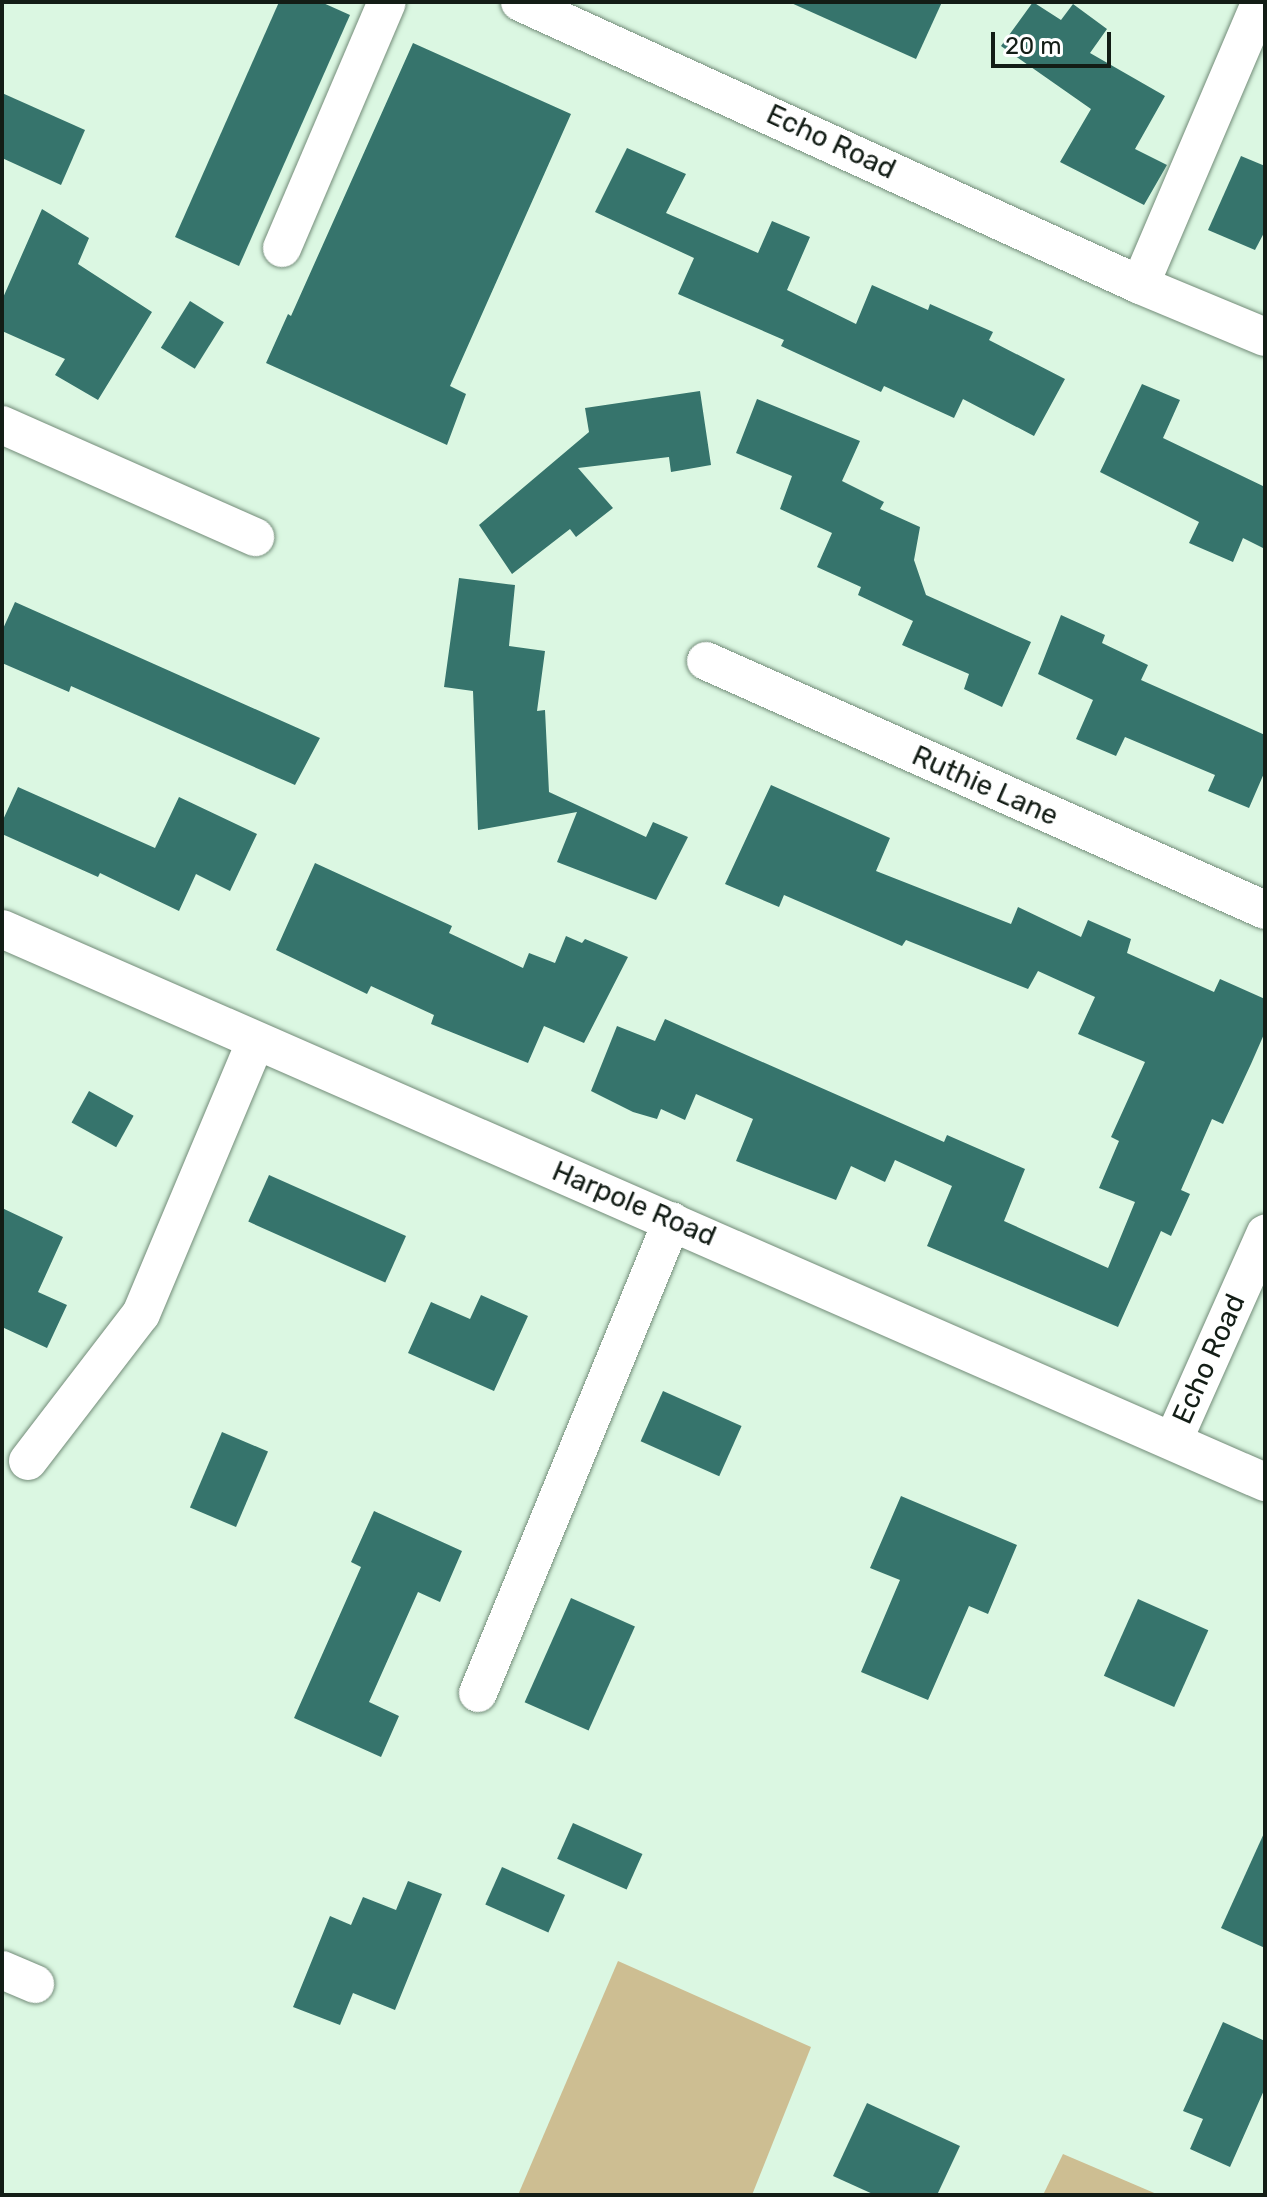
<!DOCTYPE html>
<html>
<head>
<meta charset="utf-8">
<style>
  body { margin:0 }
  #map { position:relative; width:1267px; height:2197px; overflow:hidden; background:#dbf7e2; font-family:Rubik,sans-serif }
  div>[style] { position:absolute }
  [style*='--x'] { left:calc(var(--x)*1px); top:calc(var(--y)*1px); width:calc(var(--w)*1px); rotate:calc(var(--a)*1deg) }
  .green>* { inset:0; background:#cdbe92 }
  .building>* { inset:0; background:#36746c; transform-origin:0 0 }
  .roads { filter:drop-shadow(0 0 2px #738c79) drop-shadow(0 0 2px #738c79) }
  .minor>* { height:38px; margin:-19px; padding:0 19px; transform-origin:19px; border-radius:19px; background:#fff }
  span { translate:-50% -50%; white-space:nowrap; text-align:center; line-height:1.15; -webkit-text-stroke:6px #fff; paint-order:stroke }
  .street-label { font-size:28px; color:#131d16 }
  .frame { position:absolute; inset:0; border:4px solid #131d16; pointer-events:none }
  .scale { position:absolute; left:991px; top:32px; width:120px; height:36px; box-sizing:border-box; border:4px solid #131d16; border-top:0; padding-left:10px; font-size:24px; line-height:28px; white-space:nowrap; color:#131d16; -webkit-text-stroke:6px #fff; paint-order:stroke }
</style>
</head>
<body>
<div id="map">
  <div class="green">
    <i style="clip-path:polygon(618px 1961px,811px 2047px,752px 2195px,518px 2195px)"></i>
    <i style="clip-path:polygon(1063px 2154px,1159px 2195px,1043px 2195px)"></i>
  </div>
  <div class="building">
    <i style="clip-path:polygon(279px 2px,321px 2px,350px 15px,239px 266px,175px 237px)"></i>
    <i style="clip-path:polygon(789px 2px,942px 2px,916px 59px)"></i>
    <i style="clip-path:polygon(1033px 2px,1061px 20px,1073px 4px,1107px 29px,1090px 53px,1165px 96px,1135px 149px,1167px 165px,1144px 205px,1060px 162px,1091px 109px,1001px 46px)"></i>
    <i style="clip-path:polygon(413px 43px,571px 114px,450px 386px,466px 394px,447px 445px,266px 363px,288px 314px,291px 316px)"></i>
    <i style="clip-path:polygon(2px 93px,85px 130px,61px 185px,2px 158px)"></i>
    <i style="clip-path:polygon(627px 148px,686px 174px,666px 213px,758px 253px,772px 221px,810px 237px,787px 290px,856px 324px,872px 285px,928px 310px,930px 304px,993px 332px,989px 340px,1065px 379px,1034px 436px,963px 399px,954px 418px,884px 386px,881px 392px,781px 346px,784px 340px,678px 294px,694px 258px,595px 212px)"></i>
    <i style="clip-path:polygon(1241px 156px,1265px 166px,1265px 231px,1255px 250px,1208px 230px)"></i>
    <i style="clip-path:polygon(42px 209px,89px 238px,78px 264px,152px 312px,98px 400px,55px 375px,65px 359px,2px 331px,2px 300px)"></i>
    <i style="left:190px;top:301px;width:40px;height:55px;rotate:32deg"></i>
    <i style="clip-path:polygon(1142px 384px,1180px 400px,1163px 438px,1265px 487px,1265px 549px,1243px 538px,1233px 562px,1189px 543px,1199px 522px,1100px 472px)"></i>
    <i style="clip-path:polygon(700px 391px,711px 465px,671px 472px,669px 457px,578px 468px,613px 508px,576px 537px,570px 529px,512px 574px,479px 525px,589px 432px,585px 408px)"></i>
    <i style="clip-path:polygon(757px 399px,860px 441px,842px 481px,884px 502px,880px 509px,920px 527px,914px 560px,926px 595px,1031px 642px,1002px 707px,964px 689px,969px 674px,902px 645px,913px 621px,858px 595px,861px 587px,817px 567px,832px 533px,780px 509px,792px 476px,736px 453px)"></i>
    <i style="clip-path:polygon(459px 578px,515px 585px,509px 646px,545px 651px,537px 711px,545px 710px,549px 792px,646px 837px,653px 822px,688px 837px,656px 900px,557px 862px,577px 812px,478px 830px,473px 691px,444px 687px)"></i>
    <i style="clip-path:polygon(15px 602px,320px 738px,295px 785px,71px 686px,69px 692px,2px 663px,2px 631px)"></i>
    <i style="clip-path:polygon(1061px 615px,1105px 635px,1102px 643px,1148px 665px,1141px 680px,1265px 735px,1265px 771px,1249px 808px,1208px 791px,1215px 775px,1125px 737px,1116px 756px,1076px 739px,1093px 700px,1038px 674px)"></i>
    <i style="clip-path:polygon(771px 785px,890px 838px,876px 871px,1011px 924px,1018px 907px,1081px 937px,1088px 920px,1131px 939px,1127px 953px,1214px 992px,1220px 979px,1265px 999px,1265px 1032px,1251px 1064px,1223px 1124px,1212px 1119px,1181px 1190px,1190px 1194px,1171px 1236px,1161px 1231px,1118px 1327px,927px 1246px,952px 1186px,895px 1160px,885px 1182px,851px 1166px,836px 1200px,736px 1161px,753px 1119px,696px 1094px,685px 1120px,661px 1109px,657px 1119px,633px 1112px,591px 1091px,617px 1026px,655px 1041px,665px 1019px,944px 1142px,947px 1135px,1025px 1169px,1004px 1221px,1108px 1268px,1135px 1202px,1099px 1188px,1119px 1141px,1111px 1137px,1145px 1062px,1078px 1034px,1095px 997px,1038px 971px,1028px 989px,906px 940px,902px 946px,784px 895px,779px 907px,725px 884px)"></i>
    <i style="clip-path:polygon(18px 787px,155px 848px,179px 797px,257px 834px,230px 891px,196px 874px,179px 911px,100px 873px,98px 877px,2px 834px,2px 822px)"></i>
    <i style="clip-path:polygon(315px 863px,452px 926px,449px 933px,523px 968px,529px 953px,555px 963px,566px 936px,582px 943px,585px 939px,628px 957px,584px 1043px,544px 1026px,528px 1063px,431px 1024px,434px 1015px,371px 986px,367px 994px,276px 950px)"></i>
    <i style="left:89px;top:1091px;width:51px;height:36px;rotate:29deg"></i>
    <i style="left:269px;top:1175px;width:150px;height:51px;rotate:24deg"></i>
    <i style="clip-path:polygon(2px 1208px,63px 1237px,38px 1292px,67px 1305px,47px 1348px,2px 1327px)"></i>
    <i style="clip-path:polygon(481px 1295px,528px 1316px,494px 1391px,408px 1353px,431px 1302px,470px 1319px)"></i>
    <i style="left:663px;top:1391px;width:86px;height:55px;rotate:24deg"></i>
    <i style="left:222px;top:1432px;width:50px;height:82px;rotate:23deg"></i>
    <i style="clip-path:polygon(901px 1496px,1017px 1545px,988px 1614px,969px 1606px,928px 1700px,861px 1672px,900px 1580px,870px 1568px)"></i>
    <i style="clip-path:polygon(374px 1511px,462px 1551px,440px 1602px,418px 1592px,369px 1702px,399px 1716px,381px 1757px,294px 1718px,361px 1567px,351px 1562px)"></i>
    <i style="left:571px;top:1598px;width:70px;height:114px;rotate:24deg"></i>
    <i style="left:1138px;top:1599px;width:77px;height:84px;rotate:24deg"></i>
    <i style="left:573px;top:1823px;width:76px;height:39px;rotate:24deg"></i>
    <i style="clip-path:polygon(1265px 1831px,1265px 1948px,1221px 1928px)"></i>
    <i style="left:502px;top:1867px;width:69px;height:41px;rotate:24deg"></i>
    <i style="clip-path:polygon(408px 1881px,442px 1894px,395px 2010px,353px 1993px,340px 2025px,293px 2007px,330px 1916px,351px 1925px,363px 1897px,396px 1910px)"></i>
    <i style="clip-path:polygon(1223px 2022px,1265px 2041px,1265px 2088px,1230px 2167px,1190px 2149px,1203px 2119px,1183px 2111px)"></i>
    <i style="clip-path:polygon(867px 2103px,960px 2146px,937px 2195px,875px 2195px,833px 2176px)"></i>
  </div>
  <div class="roads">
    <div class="minor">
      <i style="--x:520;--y:2;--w:682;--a:24.53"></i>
      <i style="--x:1140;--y:285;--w:135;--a:22.6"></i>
      <i style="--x:282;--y:248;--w:267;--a:-66.9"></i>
      <i style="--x:1140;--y:285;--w:308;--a:-66.9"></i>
      <i style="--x:2;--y:425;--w:277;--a:23.9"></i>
      <i style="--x:706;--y:661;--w:612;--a:24.01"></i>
      <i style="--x:2;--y:929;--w:1379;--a:23.65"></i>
      <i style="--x:1173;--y:1441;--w:227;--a:-66"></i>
      <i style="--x:28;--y:1461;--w:185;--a:-52.5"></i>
      <i style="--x:141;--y:1314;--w:296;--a:-67.2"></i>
      <i style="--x:478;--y:1693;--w:510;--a:-67.66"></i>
      <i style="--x:2;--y:1970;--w:36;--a:23"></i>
    </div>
  </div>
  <div class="street-label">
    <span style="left:831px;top:142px;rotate:25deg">Echo Road</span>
    <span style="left:985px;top:786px;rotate:24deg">Ruthie Lane</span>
    <span style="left:634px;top:1204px;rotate:23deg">Harpole Road</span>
    <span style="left:1209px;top:1359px;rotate:-66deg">Echo Road</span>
  </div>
  <div class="frame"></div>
  <div class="scale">20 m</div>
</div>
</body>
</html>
